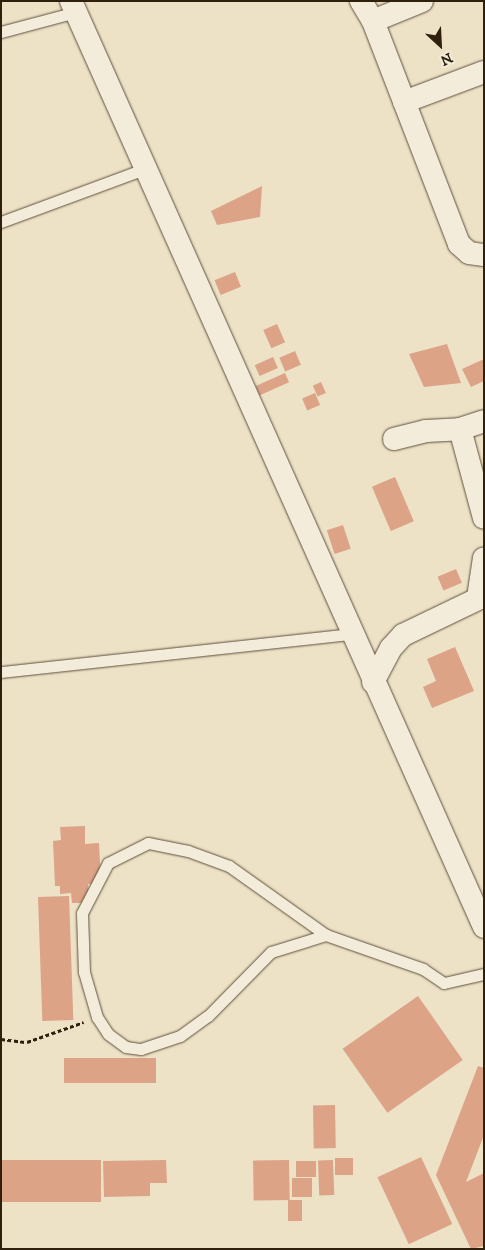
<!DOCTYPE html>
<html>
<head>
<meta charset="utf-8">
<style>
  body { margin:0 }
  #map { position:relative; width:485px; height:1250px; overflow:hidden; background:#ede1c6; font-family:"IM FELL DW Pica",serif }
  div>[style] { position:absolute }
  [style*='--x'] { left:calc(var(--x)*1px); top:calc(var(--y)*1px); width:calc(var(--w)*1px); rotate:calc(var(--a)*1deg) }
  .building>* { inset:0; background:#dca387; transform-origin:0 0 }
  .path>* { height:3px; margin-top:-1.5px; transform-origin:0; background:repeating-linear-gradient(90deg,#2f200e 0 4px,transparent 0 6.5px) }
  .roads { filter:drop-shadow(0 0 1px #5e503c) drop-shadow(0 0 1px #5e503c) }
  .lane>* { height:11px; margin:-5.5px; padding:0 5.5px; transform-origin:5.5px; border-radius:5.5px; background:#f3ecda }
  .street>* { height:22px; margin:-11px; padding:0 11px; transform-origin:11px; border-radius:11px; background:#f3ecda }
  span { translate:-50% -50%; white-space:nowrap; text-align:center; line-height:1.15; -webkit-text-stroke:4px #f3ecda; paint-order:stroke }
  .frame { position:absolute; inset:0; border:2px solid #2f200e; pointer-events:none }
  .north { position:absolute; left:415px; top:20px; width:50px; height:50px; -webkit-text-stroke:4px #f3ecda; paint-order:stroke; rotate:155deg; font-size:14px; font-weight:700; line-height:20px; text-align:center; color:#2f200e }
  .north::after { content:''; display:block; margin:auto; width:18px; height:22px; background:#2f200e; clip-path:polygon(50% 0,100% 100%,50% 72%,0 100%) }
</style>
</head>
<body>
<div id="map">
  <div class="building">
    <i style="clip-path:polygon(262px 186px,260px 217px,217px 225px,211px 211px)"></i>
    <i style="left:235px;top:272px;width:16px;height:22px;rotate:68deg"></i>
    <i style="left:277px;top:324px;width:20px;height:15px;rotate:66deg"></i>
    <i style="clip-path:polygon(447px 344px,461px 383px,424px 387px,409px 354px)"></i>
    <i style="left:295px;top:351px;width:15px;height:17px;rotate:67deg"></i>
    <i style="left:273px;top:357px;width:12px;height:20px;rotate:66deg"></i>
    <i style="clip-path:polygon(484px 359px,484px 381px,471px 387px,462px 369px)"></i>
    <i style="left:285px;top:373px;width:10px;height:32px;rotate:66deg"></i>
    <i style="left:321px;top:382px;width:12px;height:9px;rotate:66deg"></i>
    <i style="left:315px;top:393px;width:13px;height:14px;rotate:67deg"></i>
    <i style="left:395px;top:477px;width:48px;height:25px;rotate:67deg"></i>
    <i style="left:343px;top:525px;width:25px;height:17px;rotate:72deg"></i>
    <i style="left:456px;top:569px;width:15px;height:20px;rotate:67deg"></i>
    <i style="clip-path:polygon(455px 647px,474px 691px,432px 708px,423px 687px,436px 681px,427px 659px)"></i>
    <i style="clip-path:polygon(85px 826px,85px 844px,99px 843px,101px 883px,88px 884px,89px 903px,72px 903px,71px 893px,60px 894px,60px 886px,55px 886px,53px 841px,61px 840px,60px 827px)"></i>
    <i style="left:69px;top:896px;width:124px;height:31px;rotate:88deg"></i>
    <i style="left:418px;top:996px;width:78px;height:92px;rotate:55deg"></i>
    <i style="left:64px;top:1058px;width:92px;height:25px"></i>
    <i style="clip-path:polygon(478px 1066px,484px 1068px,484px 1135px,466px 1182px,484px 1173px,484px 1246px,471px 1249px,436px 1175px)"></i>
    <i style="left:335px;top:1105px;width:43px;height:22px;rotate:89deg"></i>
    <i style="left:421px;top:1157px;width:74px;height:48px;rotate:65deg"></i>
    <i style="left:335px;top:1158px;width:18px;height:17px"></i>
    <i style="left:101px;top:1160px;width:42px;height:100px;rotate:90deg"></i>
    <i style="clip-path:polygon(166px 1160px,167px 1183px,150px 1183px,150px 1196px,104px 1197px,103px 1161px)"></i>
    <i style="left:289px;top:1160px;width:40px;height:36px;rotate:89deg"></i>
    <i style="left:333px;top:1160px;width:35px;height:15px;rotate:88deg"></i>
    <i style="left:296px;top:1161px;width:20px;height:16px"></i>
    <i style="left:312px;top:1178px;width:19px;height:20px;rotate:90deg"></i>
    <i style="left:288px;top:1200px;width:14px;height:21px"></i>
  </div>
  <div class="path">
    <i style="--x:1;--y:1039;--w:26;--a:7"></i>
    <i style="--x:27;--y:1042;--w:60;--a:-19.3"></i>
  </div>
  <div class="roads">
    <div class="lane">
      <i style="--x:1;--y:32;--w:78;--a:-14.9"></i>
      <i style="--x:1;--y:222;--w:153;--a:-20.3"></i>
      <i style="--x:1;--y:672;--w:352;--a:-6.2"></i>
      <i style="--x:326;--y:935;--w:119;--a:-144.6"></i>
      <i style="--x:229;--y:866;--w:44;--a:-159.9"></i>
      <i style="--x:188;--y:851;--w:41;--a:-168.7"></i>
      <i style="--x:148;--y:843;--w:45;--a:153.4"></i>
      <i style="--x:108;--y:863;--w:56;--a:117.5"></i>
      <i style="--x:82;--y:913;--w:59;--a:88.1"></i>
      <i style="--x:84;--y:972;--w:47;--a:73.9"></i>
      <i style="--x:97;--y:1017;--w:20;--a:57"></i>
      <i style="--x:108;--y:1034;--w:22;--a:36"></i>
      <i style="--x:126;--y:1047;--w:15;--a:8"></i>
      <i style="--x:141;--y:1049;--w:41;--a:-18.4"></i>
      <i style="--x:180;--y:1036;--w:34;--a:-36"></i>
      <i style="--x:208;--y:1016;--w:90;--a:-45.5"></i>
      <i style="--x:271;--y:952;--w:58;--a:-17.2"></i>
      <i style="--x:326;--y:935;--w:103;--a:19.3"></i>
      <i style="--x:423;--y:969;--w:25;--a:34"></i>
      <i style="--x:444;--y:983;--w:41;--a:-12.7"></i>
    </div>
    <div class="street">
      <i style="--x:71;--y:1;--w:1014;--a:65.96"></i>
      <i style="--x:361;--y:1;--w:23;--a:59"></i>
      <i style="--x:373;--y:21;--w:239;--a:68.9"></i>
      <i style="--x:459;--y:244;--w:13;--a:42"></i>
      <i style="--x:469;--y:253;--w:15;--a:8"></i>
      <i style="--x:373;--y:21;--w:53;--a:-22.2"></i>
      <i style="--x:404;--y:102;--w:85;--a:-20.6"></i>
      <i style="--x:460;--y:429;--w:25;--a:-18"></i>
      <i style="--x:394;--y:439;--w:33;--a:-14"></i>
      <i style="--x:426;--y:431;--w:34;--a:-3"></i>
      <i style="--x:460;--y:429;--w:92;--a:74.9"></i>
      <i style="--x:478;--y:598;--w:40;--a:-81.5"></i>
      <i style="--x:373;--y:682;--w:38;--a:-62"></i>
      <i style="--x:391;--y:648;--w:18;--a:-47"></i>
      <i style="--x:403;--y:635;--w:90;--a:-25.7"></i>
    </div>
  </div>
  <div class="frame"></div>
  <div class="north">N</div>
</div>
</body>
</html>
